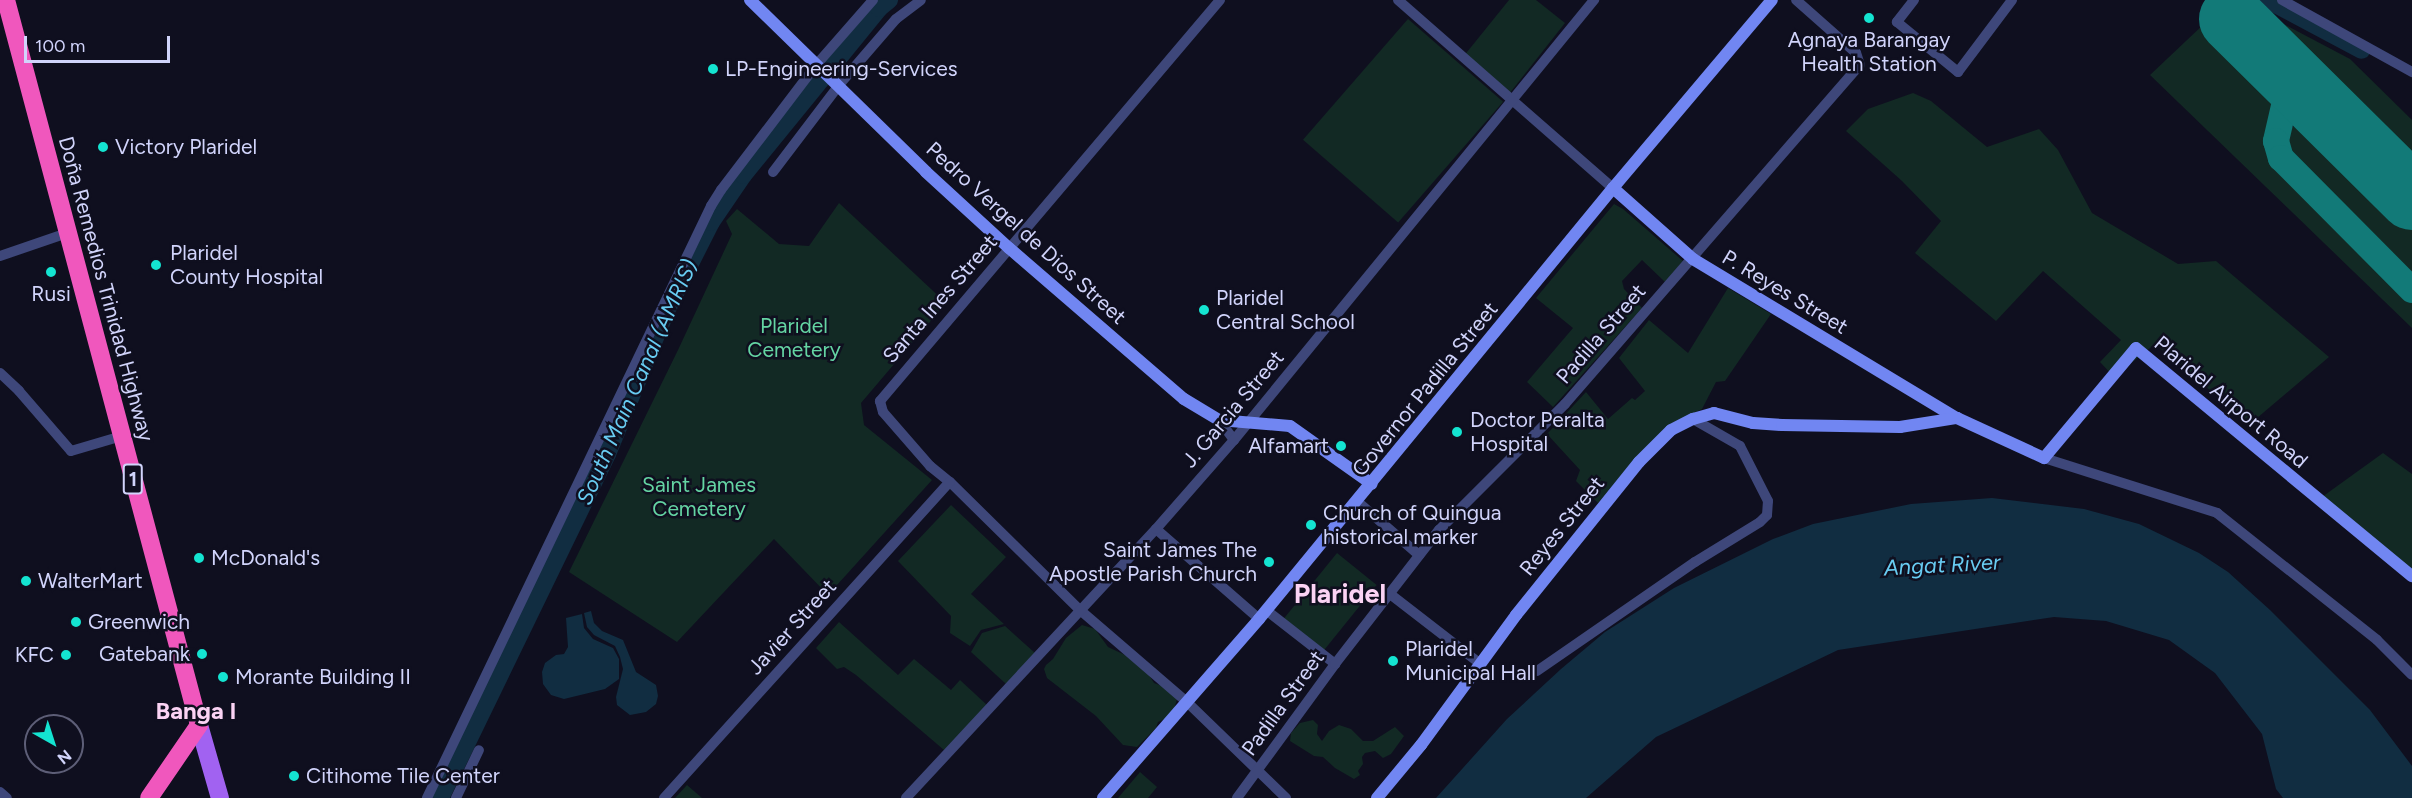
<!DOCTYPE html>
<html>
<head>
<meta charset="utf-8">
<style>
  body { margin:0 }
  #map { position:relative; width:2412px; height:798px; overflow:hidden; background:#0f0f1f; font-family:Figtree,sans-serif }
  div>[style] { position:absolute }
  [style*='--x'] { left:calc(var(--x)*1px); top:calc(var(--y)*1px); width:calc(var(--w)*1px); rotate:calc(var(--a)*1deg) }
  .green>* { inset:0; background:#122924; transform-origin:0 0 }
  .water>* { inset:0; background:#112d41 }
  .river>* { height:18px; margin:-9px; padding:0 9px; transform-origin:9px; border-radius:9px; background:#112d41 }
  .taxiway>* { height:26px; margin:-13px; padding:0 13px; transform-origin:13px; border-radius:13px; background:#127a78 }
  .runway>* { height:66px; margin:-33px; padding:0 33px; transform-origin:33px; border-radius:33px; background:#127a78 }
  .street>* { height:10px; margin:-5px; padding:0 5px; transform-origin:5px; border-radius:5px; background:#3e477a }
  .secondary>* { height:12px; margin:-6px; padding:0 6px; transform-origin:6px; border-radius:6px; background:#7186f2 }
  .primary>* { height:18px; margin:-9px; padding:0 9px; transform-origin:9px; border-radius:9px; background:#a162f1 }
  .highway>* { height:18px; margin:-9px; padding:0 9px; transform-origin:9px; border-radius:9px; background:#f057bd }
  .dots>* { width:16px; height:16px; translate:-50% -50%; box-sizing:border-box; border:3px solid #0f0f1f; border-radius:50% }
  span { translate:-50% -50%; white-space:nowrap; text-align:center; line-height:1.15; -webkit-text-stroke:5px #0f0f1f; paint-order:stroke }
  .shield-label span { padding:2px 4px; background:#0f0f1f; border:2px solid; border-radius:4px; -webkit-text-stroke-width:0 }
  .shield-label { font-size:20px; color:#d1d4fb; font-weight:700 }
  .poi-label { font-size:21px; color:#d1d4fb }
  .left { translate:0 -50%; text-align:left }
  .right { translate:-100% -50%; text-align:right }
  .street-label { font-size:21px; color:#d1d4fb }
  .park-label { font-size:21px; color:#64d4a3 }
  .water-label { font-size:22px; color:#68ccf2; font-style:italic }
  .quarter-label { font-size:24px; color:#fbd3f4; font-weight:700 }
  .district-label { font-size:27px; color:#fbd3f4; font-weight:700 }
  .north { position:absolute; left:24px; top:714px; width:60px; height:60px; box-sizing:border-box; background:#0f0f1f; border:2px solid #5d5e77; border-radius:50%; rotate:141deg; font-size:16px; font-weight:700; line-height:24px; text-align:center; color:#d1d4fb }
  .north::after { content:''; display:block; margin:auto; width:21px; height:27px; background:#14e4d1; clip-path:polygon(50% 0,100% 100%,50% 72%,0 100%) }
  .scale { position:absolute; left:24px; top:36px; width:146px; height:27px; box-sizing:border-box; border:3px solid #d1d4fb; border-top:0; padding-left:8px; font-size:18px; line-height:21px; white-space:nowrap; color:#d1d4fb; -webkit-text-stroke:4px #0f0f1f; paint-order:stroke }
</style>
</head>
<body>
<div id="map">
  <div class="green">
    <i style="clip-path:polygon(1509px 0,1536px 0,1565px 23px,1509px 94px,1463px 57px)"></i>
    <i style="clip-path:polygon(2257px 10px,2350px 59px,2412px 120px,2412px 165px)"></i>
    <i style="left:1408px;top:19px;width:126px;height:160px;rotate:41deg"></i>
    <i style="clip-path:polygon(2205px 23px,2275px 93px,2278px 107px,2273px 122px,2270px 152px,2277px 166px,2412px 302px,2412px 328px,2150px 75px)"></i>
    <i style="clip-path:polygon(1913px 93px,1931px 101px,1987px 147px,2039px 129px,2058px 150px,2092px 213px,2178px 264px,2216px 261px,2329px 357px,2250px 424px,2155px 344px,2114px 377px,2100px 362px,2121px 340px,2043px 271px,1996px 321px,1915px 253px,1941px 221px,1902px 181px,1846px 131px,1868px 109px)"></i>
    <i style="clip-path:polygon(2303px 121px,2412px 229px,2412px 280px,2284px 151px,2283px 144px,2289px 129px)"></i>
    <i style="clip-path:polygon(839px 203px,946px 303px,861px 403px,864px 425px,932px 480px,828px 595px,774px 539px,677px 642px,569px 572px,678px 350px,732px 234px,726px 221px,737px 209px,779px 244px,809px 246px)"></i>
    <i style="clip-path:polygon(1614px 204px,1623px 209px,1683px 261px,1665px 282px,1642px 260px,1622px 281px,1624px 289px,1642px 308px,1553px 407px,1527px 382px,1573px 328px,1536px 298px)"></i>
    <i style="clip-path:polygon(1728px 288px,1771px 314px,1725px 381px,1716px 382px,1702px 409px,1668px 425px,1634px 460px,1598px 503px,1576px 481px,1580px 470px,1547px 434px,1586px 392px,1608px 419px,1632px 398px,1635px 400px,1645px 391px,1619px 358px,1649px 320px,1688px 353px)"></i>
    <i style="clip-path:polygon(2383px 453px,2412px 474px,2412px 570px,2322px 497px)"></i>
    <i style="clip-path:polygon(951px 505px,1006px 557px,971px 594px,1004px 624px,981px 630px,970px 646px,950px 633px,951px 616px,898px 561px)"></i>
    <i style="left:1337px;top:553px;width:51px;height:85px;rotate:39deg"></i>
    <i style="clip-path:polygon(839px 622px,898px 675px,914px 659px,951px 690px,960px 680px,987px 705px,944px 750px,856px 675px,844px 667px,837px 669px,816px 648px)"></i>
    <i style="clip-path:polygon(1082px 625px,1095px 629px,1108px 647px,1125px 655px,1149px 675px,1154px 683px,1167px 688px,1178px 696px,1174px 709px,1167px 718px,1158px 722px,1156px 728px,1137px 747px,1123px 745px,1096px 716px,1047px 678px,1044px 669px,1046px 665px,1053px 659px,1066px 638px)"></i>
    <i style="clip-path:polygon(1005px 626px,1035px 653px,1006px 684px,971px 652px,982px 633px)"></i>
    <i style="clip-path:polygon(1313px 720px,1318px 725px,1317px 734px,1322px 741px,1329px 731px,1339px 725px,1351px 729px,1363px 741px,1373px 741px,1395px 727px,1404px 736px,1391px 754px,1383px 758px,1375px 751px,1365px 753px,1362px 757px,1363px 764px,1358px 771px,1360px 775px,1354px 779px,1335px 768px,1323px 757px,1314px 756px,1290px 741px,1291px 733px,1300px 723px)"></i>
    <i style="clip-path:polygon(1140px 772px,1157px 787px,1148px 798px,1118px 798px)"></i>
    <i style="clip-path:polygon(687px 785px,702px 798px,675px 798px)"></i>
  </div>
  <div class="water">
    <i style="clip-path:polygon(1992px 498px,2084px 509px,2139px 524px,2199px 553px,2228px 572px,2270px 610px,2370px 710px,2412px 766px,2412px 798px,2283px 798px,2276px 789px,2262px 734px,2215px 673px,2169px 640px,2106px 621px,2054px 617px,1838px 650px,1656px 737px,1586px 798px,1436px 798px,1507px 719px,1561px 669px,1605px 632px,1674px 588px,1773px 539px,1813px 524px,1911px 504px)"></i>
    <i style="clip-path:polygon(591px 611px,594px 623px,602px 631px,623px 640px,636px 672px,656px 685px,658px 696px,656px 704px,646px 712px,630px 715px,617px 705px,616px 697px,623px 669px,620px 657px,615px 646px,594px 635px,587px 627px,584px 613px)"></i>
    <i style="clip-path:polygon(582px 614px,584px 628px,593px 639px,613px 648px,619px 659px,619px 679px,605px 689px,564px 699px,551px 695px,543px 684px,542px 672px,545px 663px,556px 655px,564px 654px,568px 647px,566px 618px)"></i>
  </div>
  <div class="river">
    <i style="--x:2268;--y:0;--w:106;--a:28"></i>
    <i style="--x:440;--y:798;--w:382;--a:-64.1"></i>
    <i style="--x:607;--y:454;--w:152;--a:-67.6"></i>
    <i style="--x:665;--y:313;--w:102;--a:-63.2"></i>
    <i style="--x:711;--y:222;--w:57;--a:-55.8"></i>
    <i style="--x:743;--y:175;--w:215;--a:-50.8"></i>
    <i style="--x:879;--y:8;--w:13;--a:-39"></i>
  </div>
  <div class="taxiway">
    <i style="--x:2283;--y:69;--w:37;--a:88"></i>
    <i style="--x:2284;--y:106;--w:37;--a:2"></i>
    <i style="--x:2284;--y:106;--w:36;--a:103"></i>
    <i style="--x:2276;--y:141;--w:18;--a:74"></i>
    <i style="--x:2281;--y:158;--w:186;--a:45.2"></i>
  </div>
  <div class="runway">
    <i style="--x:2232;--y:19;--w:253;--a:44.7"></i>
  </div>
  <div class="street">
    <i style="--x:1220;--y:0;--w:526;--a:130.29"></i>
    <i style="--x:880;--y:401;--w:11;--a:75"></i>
    <i style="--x:883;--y:412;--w:72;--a:49"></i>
    <i style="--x:930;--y:466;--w:26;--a:39"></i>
    <i style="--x:950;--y:482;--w:182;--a:44.6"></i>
    <i style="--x:1080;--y:610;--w:141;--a:40.7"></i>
    <i style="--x:1187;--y:702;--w:138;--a:44.1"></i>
    <i style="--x:1398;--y:0;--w:286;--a:41.2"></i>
    <i style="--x:1914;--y:0;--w:28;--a:128"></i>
    <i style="--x:1897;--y:22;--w:79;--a:39.3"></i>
    <i style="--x:1958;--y:72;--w:90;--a:-53.1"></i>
    <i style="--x:2282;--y:0;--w:149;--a:29"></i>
    <i style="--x:773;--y:172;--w:109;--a:-52.8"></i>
    <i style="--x:839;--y:85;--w:87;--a:-49.2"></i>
    <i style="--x:896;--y:19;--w:31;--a:-37"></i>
    <i style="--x:0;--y:256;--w:71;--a:-18.9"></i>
    <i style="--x:0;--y:373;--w:26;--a:43"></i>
    <i style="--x:19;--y:391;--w:79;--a:49.1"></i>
    <i style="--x:71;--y:451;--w:53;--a:-16.4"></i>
    <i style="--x:1219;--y:420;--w:25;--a:53"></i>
    <i style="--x:2044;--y:458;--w:182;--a:17.6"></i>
    <i style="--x:2217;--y:513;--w:204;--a:38.4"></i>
    <i style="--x:2377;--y:640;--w:49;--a:45"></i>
    <i style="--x:1358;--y:502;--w:81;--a:41"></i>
    <i style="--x:1156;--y:529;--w:137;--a:41.1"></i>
    <i style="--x:1390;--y:594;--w:111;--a:37.7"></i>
    <i style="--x:1266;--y:610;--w:88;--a:38"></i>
    <i style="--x:1537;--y:671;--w:192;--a:-34.6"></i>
    <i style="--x:1695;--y:562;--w:76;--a:-31.6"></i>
    <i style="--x:1760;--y:522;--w:10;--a:-45"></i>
    <i style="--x:1767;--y:515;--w:14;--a:-86"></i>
    <i style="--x:1768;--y:501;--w:62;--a:-117"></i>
    <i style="--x:1740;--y:446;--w:54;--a:-150.1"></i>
    <i style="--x:0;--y:792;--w:9;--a:41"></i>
    <i style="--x:427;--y:798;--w:657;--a:-64.37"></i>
    <i style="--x:711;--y:206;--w:19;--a:-58"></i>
    <i style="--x:721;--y:190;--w:158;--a:-52.7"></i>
    <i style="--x:817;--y:64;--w:85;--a:-48.8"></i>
    <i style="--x:456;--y:798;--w:53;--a:-64.4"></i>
    <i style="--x:664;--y:798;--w:426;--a:-47.9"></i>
    <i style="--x:906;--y:798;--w:367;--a:-47.1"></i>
    <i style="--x:1156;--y:529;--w:118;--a:-48.8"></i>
    <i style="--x:1234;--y:440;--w:569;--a:-50.71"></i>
    <i style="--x:1237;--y:798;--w:166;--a:-53.8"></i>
    <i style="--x:1335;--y:664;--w:170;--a:-52.2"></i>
    <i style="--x:1439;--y:530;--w:178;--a:-45"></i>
    <i style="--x:1565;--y:404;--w:449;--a:-49"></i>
    <i style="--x:1860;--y:65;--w:13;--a:-108"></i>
    <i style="--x:1856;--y:53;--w:80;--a:-138.5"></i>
  </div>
  <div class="secondary">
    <i style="--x:750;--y:0;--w:246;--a:44.3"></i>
    <i style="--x:926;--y:172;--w:113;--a:42.5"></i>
    <i style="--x:1009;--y:248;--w:231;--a:40.8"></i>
    <i style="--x:1184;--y:399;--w:41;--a:31"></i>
    <i style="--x:1219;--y:420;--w:71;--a:4.8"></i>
    <i style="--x:1290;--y:426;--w:100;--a:35.3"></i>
    <i style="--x:1613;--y:188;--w:107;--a:41.6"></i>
    <i style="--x:1693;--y:259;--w:308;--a:31.1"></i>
    <i style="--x:1957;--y:418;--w:96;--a:24.7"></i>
    <i style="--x:2044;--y:458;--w:143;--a:-50.1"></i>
    <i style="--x:2136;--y:348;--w:358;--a:39.6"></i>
    <i style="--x:1103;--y:798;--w:237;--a:-48.9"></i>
    <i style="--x:1259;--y:619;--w:558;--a:-50.6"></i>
    <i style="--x:1613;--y:188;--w:246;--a:-49.8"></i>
    <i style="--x:1377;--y:798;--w:69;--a:-50.3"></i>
    <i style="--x:1421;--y:745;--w:161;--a:-53.8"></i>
    <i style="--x:1516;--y:615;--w:196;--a:-51.2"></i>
    <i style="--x:1639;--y:462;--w:45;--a:-45"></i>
    <i style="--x:1671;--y:430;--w:25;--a:-27"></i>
    <i style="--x:1693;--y:419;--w:22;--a:-16"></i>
    <i style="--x:1714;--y:413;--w:40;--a:14.4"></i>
    <i style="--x:1753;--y:423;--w:29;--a:4"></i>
    <i style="--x:1782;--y:425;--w:118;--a:1"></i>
    <i style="--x:1900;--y:427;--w:58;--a:-9"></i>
  </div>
  <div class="primary">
    <i style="--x:199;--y:725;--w:76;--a:74"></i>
  </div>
  <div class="highway">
    <i style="--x:6;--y:0;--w:750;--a:75.09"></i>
    <i style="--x:199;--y:725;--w:88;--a:124.4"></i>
  </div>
  <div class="dots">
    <i style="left:1869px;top:18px;background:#14e4d1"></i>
    <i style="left:713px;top:69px;background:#14e4d1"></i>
    <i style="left:103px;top:147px;background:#14e4d1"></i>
    <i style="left:156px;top:265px;background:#14e4d1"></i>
    <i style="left:51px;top:272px;background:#14e4d1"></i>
    <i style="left:1204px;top:310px;background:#14e4d1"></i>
    <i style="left:1457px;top:432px;background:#14e4d1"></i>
    <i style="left:1341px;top:446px;background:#14e4d1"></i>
    <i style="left:1311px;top:525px;background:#14e4d1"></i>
    <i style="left:199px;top:558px;background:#14e4d1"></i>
    <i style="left:1269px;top:562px;background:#14e4d1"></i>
    <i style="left:26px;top:581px;background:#14e4d1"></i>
    <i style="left:76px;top:622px;background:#14e4d1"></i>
    <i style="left:202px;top:654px;background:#14e4d1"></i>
    <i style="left:66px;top:655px;background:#14e4d1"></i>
    <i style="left:1393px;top:661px;background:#14e4d1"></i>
    <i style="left:223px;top:677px;background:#14e4d1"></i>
    <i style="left:294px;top:776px;background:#14e4d1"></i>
  </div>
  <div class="shield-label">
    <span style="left:133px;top:479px">1</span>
  </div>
  <div class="poi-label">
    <span style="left:1869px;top:52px">Agnaya Barangay<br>Health Station</span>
    <span class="left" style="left:725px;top:69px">LP-Engineering-Services</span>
    <span class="left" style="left:115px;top:147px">Victory Plaridel</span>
    <span class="left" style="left:170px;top:265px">Plaridel<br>County Hospital</span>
    <span style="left:51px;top:294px">Rusi</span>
    <span class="left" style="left:1216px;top:310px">Plaridel<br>Central School</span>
    <span class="left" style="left:1470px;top:432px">Doctor Peralta<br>Hospital</span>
    <span class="right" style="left:1329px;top:446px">Alfamart</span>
    <span class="left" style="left:1323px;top:525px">Church of Quingua<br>historical marker</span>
    <span class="right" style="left:1257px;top:562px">Saint James The<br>Apostle Parish Church</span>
    <span class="left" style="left:211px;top:558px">McDonald's</span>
    <span class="left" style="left:38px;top:581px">WalterMart</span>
    <span class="left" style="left:88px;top:622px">Greenwich</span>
    <span class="left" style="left:1405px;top:661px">Plaridel<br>Municipal Hall</span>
    <span class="right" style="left:190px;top:654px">Gatebank</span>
    <span class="right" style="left:54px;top:655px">KFC</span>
    <span class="left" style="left:235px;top:677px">Morante Building II</span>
    <span class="left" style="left:306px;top:776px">Citihome Tile Center</span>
  </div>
  <div class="street-label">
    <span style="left:1026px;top:233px;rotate:42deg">Pedro Vergel de Dios Street</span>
    <span style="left:106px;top:289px;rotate:75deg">Doña Remedios Trinidad Highway</span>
    <span style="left:1785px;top:292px;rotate:31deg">P. Reyes Street</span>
    <span style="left:940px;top:299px;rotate:-49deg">Santa Ines Street</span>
    <span style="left:1601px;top:334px;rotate:-49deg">Padilla Street</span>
    <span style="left:1425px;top:389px;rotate:-51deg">Governor Padilla Street</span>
    <span style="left:2231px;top:402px;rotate:40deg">Plaridel Airport Road</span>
    <span style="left:1233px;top:409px;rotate:-50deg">J. Garcia Street</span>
    <span style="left:1562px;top:526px;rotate:-51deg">Reyes Street</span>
    <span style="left:792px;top:627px;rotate:-48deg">Javier Street</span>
    <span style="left:1283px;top:703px;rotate:-54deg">Padilla Street</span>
  </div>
  <div class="park-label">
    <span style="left:794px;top:338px">Plaridel<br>Cemetery</span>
    <span style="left:699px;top:497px">Saint James<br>Cemetery</span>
  </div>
  <div class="water-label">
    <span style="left:637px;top:382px;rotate:-66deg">South Main Canal (AMRIS)</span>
    <span style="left:1942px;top:565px;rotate:-3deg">Angat River</span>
  </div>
  <div class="quarter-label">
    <span style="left:196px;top:711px">Banga I</span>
  </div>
  <div class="district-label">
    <span style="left:1340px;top:594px">Plaridel</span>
  </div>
  <div class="north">N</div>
  <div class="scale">100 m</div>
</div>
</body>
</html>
